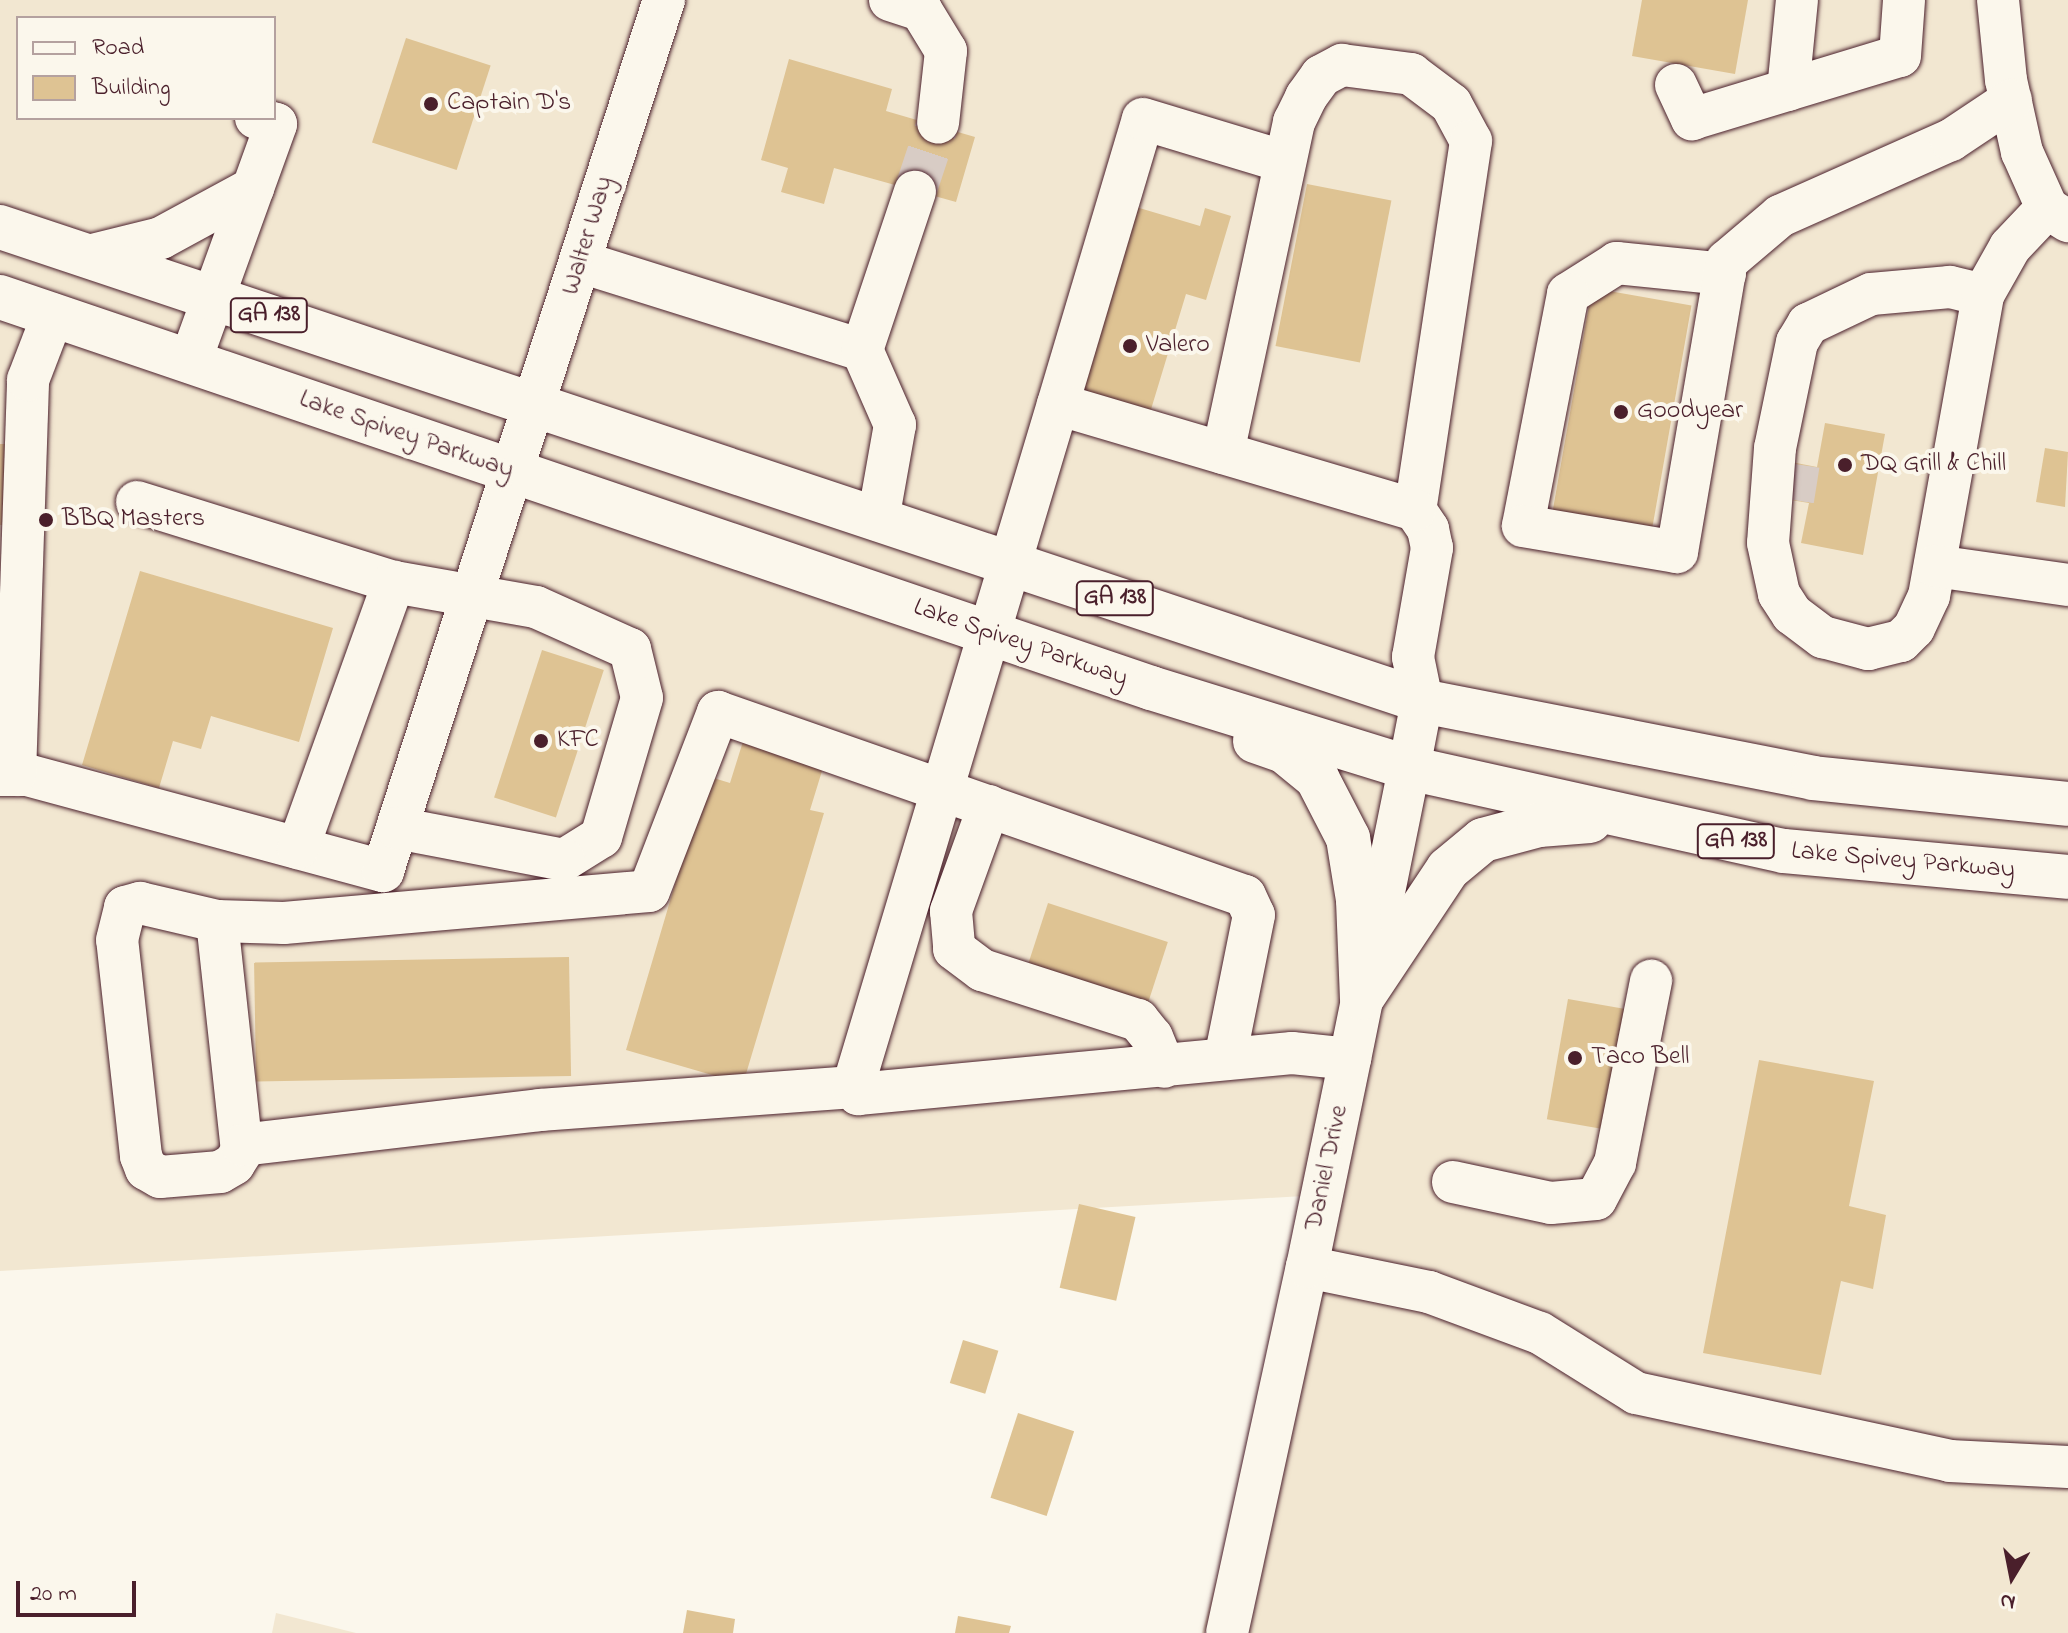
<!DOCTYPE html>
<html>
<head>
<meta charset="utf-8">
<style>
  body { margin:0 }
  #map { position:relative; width:2068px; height:1633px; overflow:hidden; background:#fbf7ec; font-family:"Indie Flower",sans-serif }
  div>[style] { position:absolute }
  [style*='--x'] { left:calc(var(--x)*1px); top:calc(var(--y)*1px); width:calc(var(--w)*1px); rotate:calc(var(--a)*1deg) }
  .built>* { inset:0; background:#f2e7d1 }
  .building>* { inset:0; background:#dec393; transform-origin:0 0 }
  .minor-tunnel>* { height:42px; margin-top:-21px; transform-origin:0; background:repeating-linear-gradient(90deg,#d8ccc5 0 42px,transparent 0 63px) }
  .roads { filter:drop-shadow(0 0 2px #4a1f2b) drop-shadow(0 0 2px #4a1f2b) }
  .minor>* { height:42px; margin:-21px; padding:0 21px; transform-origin:21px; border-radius:21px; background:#fbf7ec }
  .highway>* { height:44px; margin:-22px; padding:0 22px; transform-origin:22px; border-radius:22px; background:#fbf7ec }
  .dots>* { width:22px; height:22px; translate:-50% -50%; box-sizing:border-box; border:4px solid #fbf7ec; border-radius:50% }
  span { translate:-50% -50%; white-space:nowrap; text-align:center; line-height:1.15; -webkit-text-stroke:8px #fbf7ec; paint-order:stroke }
  .shield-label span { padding:2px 6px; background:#fbf7ec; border:2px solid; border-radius:6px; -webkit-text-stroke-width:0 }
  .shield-label { font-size:24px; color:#4a1f2b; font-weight:700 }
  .poi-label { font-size:26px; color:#4a1f2b }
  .left { translate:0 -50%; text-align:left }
  .street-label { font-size:26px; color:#4a1f2b }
  .legend { position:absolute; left:16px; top:16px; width:260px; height:104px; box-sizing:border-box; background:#fbf7ec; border:2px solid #b4a19f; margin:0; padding:10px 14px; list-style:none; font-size:24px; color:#4a1f2b }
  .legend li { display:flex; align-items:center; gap:16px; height:40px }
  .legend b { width:40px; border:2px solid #b4a19f }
  .north { position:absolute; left:1972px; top:1537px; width:80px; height:80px; -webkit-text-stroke:6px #fbf7ec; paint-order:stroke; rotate:190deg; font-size:22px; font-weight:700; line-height:32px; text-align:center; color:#4a1f2b }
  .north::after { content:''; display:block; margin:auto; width:28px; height:36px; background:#4a1f2b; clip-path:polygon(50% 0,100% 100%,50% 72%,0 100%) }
  .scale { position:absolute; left:16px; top:1581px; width:120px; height:36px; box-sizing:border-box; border:4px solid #4a1f2b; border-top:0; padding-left:10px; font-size:24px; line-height:28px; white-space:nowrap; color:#4a1f2b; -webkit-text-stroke:6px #fbf7ec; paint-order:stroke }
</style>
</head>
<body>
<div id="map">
  <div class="built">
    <i style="clip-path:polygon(evenodd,0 0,2068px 0,2068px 1633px,1202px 1633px,1320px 1195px,0 1271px,0 0,18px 18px,274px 18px,274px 118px,18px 118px,18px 18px)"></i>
    <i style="clip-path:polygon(276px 1613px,356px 1633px,272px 1633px)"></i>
  </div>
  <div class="building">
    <i style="clip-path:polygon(1642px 0,1748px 0,1735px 74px,1632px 56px)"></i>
    <i style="left:406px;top:38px;width:89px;height:110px;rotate:18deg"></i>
    <i style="clip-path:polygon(789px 59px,892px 89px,886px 111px,975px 137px,956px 202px,834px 168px,824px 204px,781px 192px,788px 168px,761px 160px)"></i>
    <i style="left:1307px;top:184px;width:86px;height:165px;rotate:11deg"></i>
    <i style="clip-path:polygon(1136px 207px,1200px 226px,1205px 208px,1231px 216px,1206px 300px,1186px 294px,1149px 416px,1079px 395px)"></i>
    <i style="left:1592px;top:288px;width:101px;height:235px;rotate:10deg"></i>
    <i style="clip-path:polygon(1825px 423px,1885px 434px,1863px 555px,1801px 543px,1809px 503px,1779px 498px,1786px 461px,1817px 467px)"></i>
    <i style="clip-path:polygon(0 444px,5px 444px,3px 525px,0 525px)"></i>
    <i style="clip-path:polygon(2045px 448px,2068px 452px,2065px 507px,2036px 502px)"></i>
    <i style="clip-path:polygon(140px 571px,333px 628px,299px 742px,211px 716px,201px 749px,173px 741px,159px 788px,82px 765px)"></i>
    <i style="left:542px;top:650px;width:65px;height:155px;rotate:18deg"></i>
    <i style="clip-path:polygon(745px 735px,826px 758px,810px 810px,824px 813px,743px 1084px,626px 1050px,707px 776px,730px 783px)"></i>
    <i style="left:1048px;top:903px;width:126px;height:75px;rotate:18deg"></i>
    <i style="left:569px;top:957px;width:119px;height:315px;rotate:89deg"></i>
    <i style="left:1568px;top:999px;width:64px;height:122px;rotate:10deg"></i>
    <i style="clip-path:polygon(1759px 1060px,1874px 1081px,1849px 1206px,1886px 1215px,1873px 1289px,1841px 1281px,1821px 1375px,1703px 1353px)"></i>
    <i style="left:1079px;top:1204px;width:58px;height:86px;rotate:13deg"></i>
    <i style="left:963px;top:1340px;width:37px;height:45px;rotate:17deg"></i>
    <i style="left:1018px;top:1413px;width:59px;height:89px;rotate:18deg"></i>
    <i style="clip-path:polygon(687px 1610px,735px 1619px,733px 1633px,683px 1633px)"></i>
    <i style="clip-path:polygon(958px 1616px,1011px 1626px,1009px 1633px,955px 1633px)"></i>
  </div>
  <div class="minor-tunnel">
    <i style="--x:915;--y:192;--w:73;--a:-71.6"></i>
    <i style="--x:1793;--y:500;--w:36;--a:-81"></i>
  </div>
  <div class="roads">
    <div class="minor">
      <i style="--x:890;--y:0;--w:33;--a:18"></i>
      <i style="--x:921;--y:10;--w:48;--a:58.6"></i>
      <i style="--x:946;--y:51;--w:72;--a:96.3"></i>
      <i style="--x:1998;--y:0;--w:80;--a:84.3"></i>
      <i style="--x:2006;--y:80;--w:74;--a:77.5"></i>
      <i style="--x:2022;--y:152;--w:61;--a:65.9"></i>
      <i style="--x:2047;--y:208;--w:25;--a:32"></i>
      <i style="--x:1676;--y:85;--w:38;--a:65"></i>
      <i style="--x:1692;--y:119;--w:217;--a:-16.9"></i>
      <i style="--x:1900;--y:56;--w:56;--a:-85.9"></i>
      <i style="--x:1788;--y:90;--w:90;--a:-84.3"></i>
      <i style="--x:89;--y:256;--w:74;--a:-14"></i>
      <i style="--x:161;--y:238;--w:105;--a:-28.5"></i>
      <i style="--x:581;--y:262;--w:294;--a:17.4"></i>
      <i style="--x:1725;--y:274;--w:109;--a:-174.2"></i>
      <i style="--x:1617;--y:263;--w:58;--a:147.7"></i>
      <i style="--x:1568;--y:294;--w:236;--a:101"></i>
      <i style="--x:1523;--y:526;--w:156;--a:9.6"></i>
      <i style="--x:1677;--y:552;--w:295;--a:-80.3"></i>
      <i style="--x:1727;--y:261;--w:70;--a:-40.3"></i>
      <i style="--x:1780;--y:216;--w:187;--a:-24"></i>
      <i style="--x:1951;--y:140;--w:72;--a:-33.7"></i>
      <i style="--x:1983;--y:295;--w:34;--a:-166"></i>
      <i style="--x:1950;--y:287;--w:79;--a:174.9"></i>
      <i style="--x:1871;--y:294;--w:70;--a:154.5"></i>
      <i style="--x:1808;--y:324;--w:21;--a:121"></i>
      <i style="--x:1797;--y:342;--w:108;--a:101.7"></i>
      <i style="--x:1775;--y:448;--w:95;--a:94.2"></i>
      <i style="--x:1768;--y:543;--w:52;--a:77.8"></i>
      <i style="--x:1779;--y:594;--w:24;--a:57"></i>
      <i style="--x:1792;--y:614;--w:39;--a:37"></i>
      <i style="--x:1823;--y:637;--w:47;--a:14.9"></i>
      <i style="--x:1868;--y:649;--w:34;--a:-14"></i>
      <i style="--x:1901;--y:641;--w:18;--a:-45"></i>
      <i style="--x:1914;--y:628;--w:35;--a:-65"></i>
      <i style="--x:1929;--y:596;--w:306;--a:-79.8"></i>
      <i style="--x:1983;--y:295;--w:55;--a:-60.6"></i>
      <i style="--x:2010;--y:247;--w:54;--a:-46.5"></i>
      <i style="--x:190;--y:362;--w:253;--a:-70.1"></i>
      <i style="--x:276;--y:124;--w:21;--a:-163"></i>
      <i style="--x:1058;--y:404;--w:297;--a:-73.4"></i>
      <i style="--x:1143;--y:119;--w:148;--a:16.8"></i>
      <i style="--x:1223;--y:453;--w:339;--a:-77.9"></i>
      <i style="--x:1294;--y:122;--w:28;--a:-64"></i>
      <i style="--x:1306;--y:97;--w:26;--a:-54"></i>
      <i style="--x:1321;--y:76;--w:24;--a:-28"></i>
      <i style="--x:1342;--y:65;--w:70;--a:7.4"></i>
      <i style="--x:1411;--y:74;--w:50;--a:36.9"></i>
      <i style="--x:1451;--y:104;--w:42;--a:61.6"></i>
      <i style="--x:1471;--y:141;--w:373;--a:98.6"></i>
      <i style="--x:137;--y:502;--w:269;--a:17.3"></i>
      <i style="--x:878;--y:520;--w:97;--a:-79.9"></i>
      <i style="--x:895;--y:425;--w:82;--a:-113.7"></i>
      <i style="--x:862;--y:350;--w:167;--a:-71.5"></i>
      <i style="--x:1935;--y:566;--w:134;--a:8.1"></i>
      <i style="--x:0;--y:775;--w:27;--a:0"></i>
      <i style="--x:27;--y:775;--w:369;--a:15.1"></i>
      <i style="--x:383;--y:871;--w:915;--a:-72.12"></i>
      <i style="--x:15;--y:775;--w:395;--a:-88.1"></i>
      <i style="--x:28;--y:380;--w:70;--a:-69"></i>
      <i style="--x:989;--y:806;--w:112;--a:109.9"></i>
      <i style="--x:951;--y:911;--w:38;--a:85"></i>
      <i style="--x:954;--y:949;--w:35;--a:37"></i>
      <i style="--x:982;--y:970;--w:164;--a:17.8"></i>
      <i style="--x:1138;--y:1020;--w:22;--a:51"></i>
      <i style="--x:1152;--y:1037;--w:32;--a:68"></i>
      <i style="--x:298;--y:848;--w:283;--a:-70.2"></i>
      <i style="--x:394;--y:582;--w:144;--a:10"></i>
      <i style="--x:536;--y:607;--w:103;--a:24.1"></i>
      <i style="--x:630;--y:649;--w:50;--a:76.2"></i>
      <i style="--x:642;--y:698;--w:145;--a:106.4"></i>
      <i style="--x:601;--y:837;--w:44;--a:148.1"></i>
      <i style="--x:564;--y:860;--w:170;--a:-169.2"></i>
      <i style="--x:217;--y:921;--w:231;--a:83.8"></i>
      <i style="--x:242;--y:1151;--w:15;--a:122"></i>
      <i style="--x:234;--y:1164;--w:16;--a:150"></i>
      <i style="--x:220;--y:1172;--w:60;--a:175.2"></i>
      <i style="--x:160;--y:1177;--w:16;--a:-150"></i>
      <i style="--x:146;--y:1169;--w:14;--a:-111"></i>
      <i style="--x:141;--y:1156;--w:217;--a:-96.3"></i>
      <i style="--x:117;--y:940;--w:34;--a:-76"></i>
      <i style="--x:125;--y:907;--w:16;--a:-15"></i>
      <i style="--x:140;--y:903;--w:79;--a:13.2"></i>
      <i style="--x:217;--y:921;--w:67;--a:1.7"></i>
      <i style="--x:284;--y:923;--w:366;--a:-5"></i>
      <i style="--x:649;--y:891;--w:192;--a:-68.9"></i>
      <i style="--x:718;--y:712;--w:558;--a:19.25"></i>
      <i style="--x:1245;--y:896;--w:21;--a:65"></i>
      <i style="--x:1254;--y:915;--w:147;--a:101.4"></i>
      <i style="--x:242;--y:1145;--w:300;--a:-6.7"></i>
      <i style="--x:540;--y:1110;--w:314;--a:-4.2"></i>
      <i style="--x:1453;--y:1182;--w:100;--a:12.1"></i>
      <i style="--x:1551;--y:1203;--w:45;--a:-5.1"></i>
      <i style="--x:1596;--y:1199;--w:41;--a:-62.2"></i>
      <i style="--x:1615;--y:1163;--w:186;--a:-78.8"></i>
      <i style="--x:1307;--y:1267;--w:125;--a:11.6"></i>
      <i style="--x:1429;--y:1292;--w:118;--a:20.3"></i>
      <i style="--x:1540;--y:1333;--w:113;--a:32"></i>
      <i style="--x:1636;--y:1393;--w:321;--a:12.2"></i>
      <i style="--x:1950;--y:1461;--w:118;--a:2.9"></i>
      <i style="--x:1227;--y:1633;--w:375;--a:-77.7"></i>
      <i style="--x:1307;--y:1267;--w:212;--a:-78.3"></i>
      <i style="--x:1350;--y:1059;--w:297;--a:-78.5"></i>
      <i style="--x:1409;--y:768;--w:68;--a:-79"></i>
      <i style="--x:1422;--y:701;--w:45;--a:-101.6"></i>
      <i style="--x:1413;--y:657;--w:111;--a:-80.1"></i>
      <i style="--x:1432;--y:548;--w:19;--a:-102"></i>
      <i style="--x:1428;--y:529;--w:23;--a:-124"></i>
      <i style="--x:1415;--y:510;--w:372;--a:-163.5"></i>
      <i style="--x:1058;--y:404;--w:713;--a:106.71"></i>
      <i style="--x:853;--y:1087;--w:9;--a:54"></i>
      <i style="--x:858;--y:1094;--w:436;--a:-5.4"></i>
      <i style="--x:1292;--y:1053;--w:58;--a:5.9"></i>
    </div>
    <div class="highway">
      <i style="--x:0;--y:227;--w:1499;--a:18.43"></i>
      <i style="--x:1422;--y:701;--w:399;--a:11.1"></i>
      <i style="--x:1813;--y:778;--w:256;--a:5.8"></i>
      <i style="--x:0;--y:297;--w:1216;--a:18.76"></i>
      <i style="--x:1151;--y:688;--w:270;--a:17.2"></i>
      <i style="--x:1409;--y:768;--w:384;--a:12.5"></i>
      <i style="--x:1784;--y:851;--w:285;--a:5.2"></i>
      <i style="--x:1255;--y:741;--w:31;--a:19"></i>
      <i style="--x:1284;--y:751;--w:43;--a:39.3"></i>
      <i style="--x:1317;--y:778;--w:68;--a:62.7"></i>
      <i style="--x:1348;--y:838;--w:63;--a:80.8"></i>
      <i style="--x:1358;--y:900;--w:98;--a:87.7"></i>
      <i style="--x:1362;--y:998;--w:155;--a:-56.3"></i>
      <i style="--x:1448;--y:869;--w:45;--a:-39.6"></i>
      <i style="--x:1483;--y:840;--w:58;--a:-15"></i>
      <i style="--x:1539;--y:825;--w:51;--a:-4.5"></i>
    </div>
  </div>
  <div class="dots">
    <i style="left:431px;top:104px;background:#4a1f2b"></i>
    <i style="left:1130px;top:346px;background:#4a1f2b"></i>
    <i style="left:1621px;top:412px;background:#4a1f2b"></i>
    <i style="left:1845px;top:465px;background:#4a1f2b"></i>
    <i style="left:46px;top:520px;background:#4a1f2b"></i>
    <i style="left:541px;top:741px;background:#4a1f2b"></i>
    <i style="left:1575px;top:1058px;background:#4a1f2b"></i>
  </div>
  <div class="shield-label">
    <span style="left:269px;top:315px">GA 138</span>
    <span style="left:1115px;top:598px">GA 138</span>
    <span style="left:1736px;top:841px">GA 138</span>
  </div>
  <div class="poi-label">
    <span class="left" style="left:447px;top:104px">Captain D's</span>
    <span class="left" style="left:1146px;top:346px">Valero</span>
    <span class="left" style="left:1637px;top:412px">Goodyear</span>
    <span class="left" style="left:1861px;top:465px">DQ Grill &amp; Chill</span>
    <span class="left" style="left:62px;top:520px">BBQ Masters</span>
    <span class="left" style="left:557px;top:741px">KFC</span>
    <span class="left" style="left:1591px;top:1058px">Taco Bell</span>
  </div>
  <div class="street-label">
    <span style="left:589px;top:236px;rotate:-73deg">Walter Way</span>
    <span style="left:406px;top:436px;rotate:19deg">Lake Spivey Parkway</span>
    <span style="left:1020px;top:644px;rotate:19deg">Lake Spivey Parkway</span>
    <span style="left:1903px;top:862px;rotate:5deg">Lake Spivey Parkway</span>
    <span style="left:1328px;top:1168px;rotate:-78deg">Daniel Drive</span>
  </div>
  <ul class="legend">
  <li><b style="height:10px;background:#fbf7ec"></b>Road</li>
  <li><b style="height:22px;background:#dec393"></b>Building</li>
  </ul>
  <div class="north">N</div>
  <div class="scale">20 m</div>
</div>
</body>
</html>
